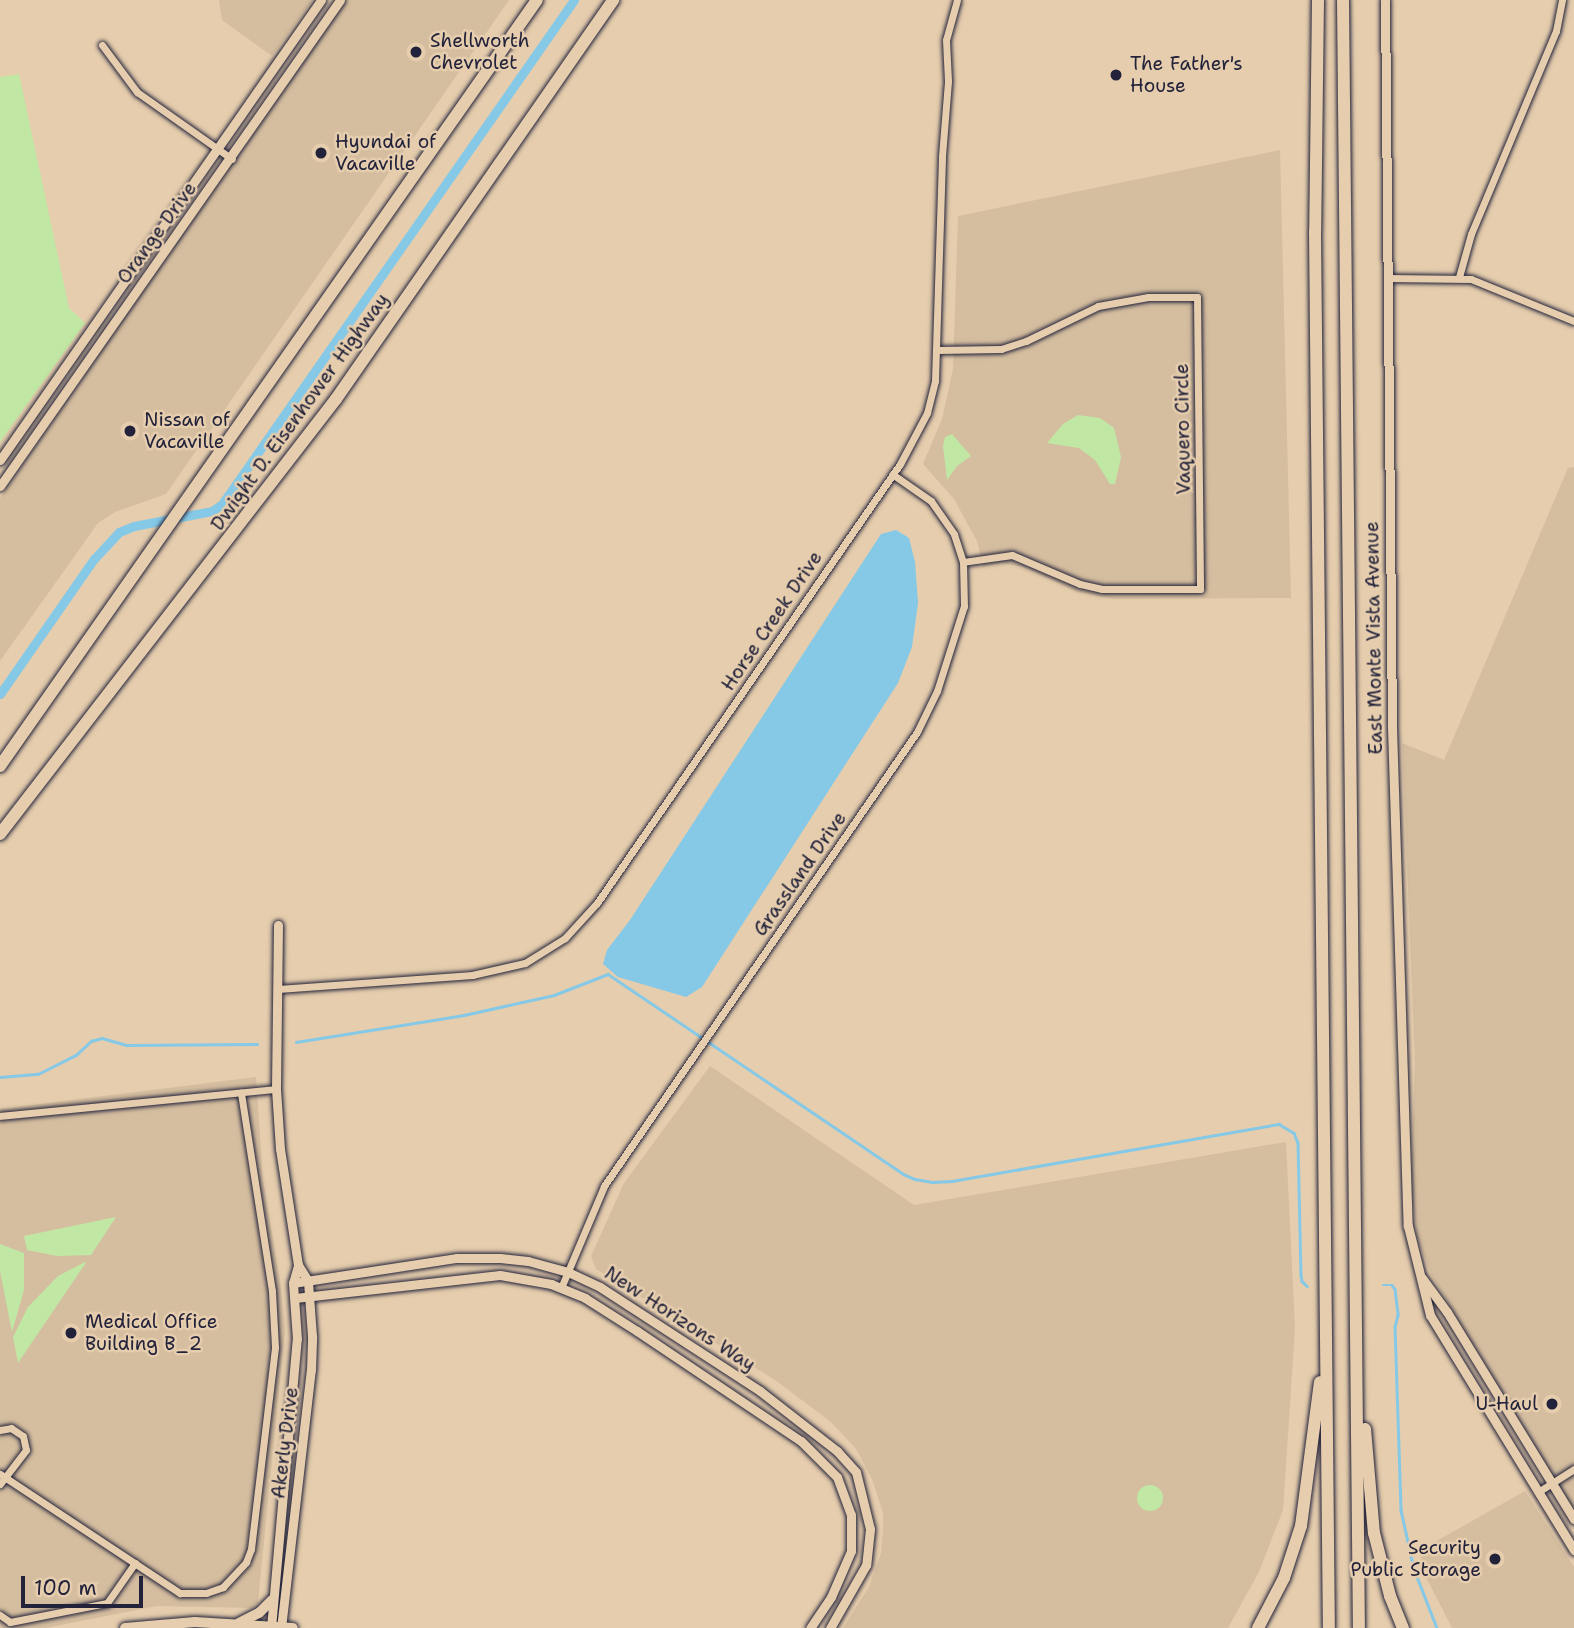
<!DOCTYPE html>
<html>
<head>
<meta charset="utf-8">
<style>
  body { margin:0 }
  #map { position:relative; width:1574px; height:1628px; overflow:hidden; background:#e5cdad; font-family:"Shantell Sans",sans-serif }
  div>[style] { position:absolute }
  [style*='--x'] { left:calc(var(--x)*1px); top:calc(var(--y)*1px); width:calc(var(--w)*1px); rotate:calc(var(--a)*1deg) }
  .built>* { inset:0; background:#d5be9f }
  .green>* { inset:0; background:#c0e8a4 }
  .round { border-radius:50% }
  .water>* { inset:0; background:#85c9e7 }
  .stream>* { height:2.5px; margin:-1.25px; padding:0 1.25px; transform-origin:1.25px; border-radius:1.25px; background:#85c9e7 }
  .canal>* { height:9px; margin:-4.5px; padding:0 4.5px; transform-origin:4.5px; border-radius:4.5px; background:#85c9e7 }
  .roads { filter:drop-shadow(0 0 2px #22223b) drop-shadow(0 0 2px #22223b) }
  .minor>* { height:7px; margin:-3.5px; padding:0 3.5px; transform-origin:3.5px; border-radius:3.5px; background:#e5cdad }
  .tertiary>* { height:9px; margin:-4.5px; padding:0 4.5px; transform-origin:4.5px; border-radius:4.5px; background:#e5cdad }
  .secondary>* { height:10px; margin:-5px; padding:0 5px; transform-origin:5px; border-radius:5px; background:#e5cdad }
  .motorway>* { height:12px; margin:-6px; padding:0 6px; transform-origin:6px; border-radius:6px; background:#e5cdad }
  .dots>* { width:19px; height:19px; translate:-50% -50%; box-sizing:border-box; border:4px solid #e5cdad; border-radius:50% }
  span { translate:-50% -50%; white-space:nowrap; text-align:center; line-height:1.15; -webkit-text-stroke:5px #e5cdad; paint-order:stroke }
  .poi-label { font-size:19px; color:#22223b }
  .left { translate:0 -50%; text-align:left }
  .right { translate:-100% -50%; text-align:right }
  .street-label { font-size:19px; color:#22223b }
  .scale { position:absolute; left:21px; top:1576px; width:122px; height:32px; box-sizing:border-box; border:4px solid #22223b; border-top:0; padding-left:9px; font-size:21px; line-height:24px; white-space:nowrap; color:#22223b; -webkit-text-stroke:5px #e5cdad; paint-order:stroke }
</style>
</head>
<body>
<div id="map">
  <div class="built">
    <i style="clip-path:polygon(219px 0,312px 0,272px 56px,222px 20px)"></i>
    <i style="clip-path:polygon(344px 0,509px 0,166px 494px,115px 512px,98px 523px,0 661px,0 498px)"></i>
    <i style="clip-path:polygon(1280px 150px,1291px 598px,1114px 599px,1077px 592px,1024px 567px,1002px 563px,983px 567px,977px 541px,954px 499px,923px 464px,942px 419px,953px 369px,958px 216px)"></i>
    <i style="clip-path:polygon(1574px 467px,1574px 1512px,1431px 1274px,1417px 1237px,1411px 1184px,1415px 1062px,1402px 743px,1444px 760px,1568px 468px)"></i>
    <i style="clip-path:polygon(710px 1066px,914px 1205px,1286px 1142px,1295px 1328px,1283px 1510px,1259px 1572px,1228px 1628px,843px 1628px,869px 1587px,881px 1553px,883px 1532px,883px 1513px,872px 1479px,856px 1449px,831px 1422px,775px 1380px,596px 1269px,591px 1256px,624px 1183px)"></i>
    <i style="clip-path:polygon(256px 1077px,263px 1180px,280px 1280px,285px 1330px,258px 1602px,252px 1608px,157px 1606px,46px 1628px,0 1628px,0 1109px)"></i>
    <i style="clip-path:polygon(1525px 1491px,1574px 1567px,1574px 1628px,1452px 1628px,1427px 1579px,1419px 1551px)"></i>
  </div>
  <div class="green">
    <i style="clip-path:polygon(19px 74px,69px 308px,85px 323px,0 442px,0 77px)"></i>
    <i style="clip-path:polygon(1078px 415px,1100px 418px,1114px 428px,1121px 457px,1115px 484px,1110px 484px,1095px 460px,1079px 448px,1047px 443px,1063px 424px)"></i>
    <i style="clip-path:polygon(952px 434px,971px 456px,957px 466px,947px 480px,943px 446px,945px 437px)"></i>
    <i style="clip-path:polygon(116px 1217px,91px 1255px,57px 1256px,27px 1250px,24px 1236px)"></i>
    <i style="clip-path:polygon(0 1244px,24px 1253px,24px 1290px,12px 1332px,0 1271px)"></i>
    <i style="clip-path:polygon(87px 1261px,18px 1363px,13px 1337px,28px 1307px,58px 1276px)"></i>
    <i class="round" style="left:1137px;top:1485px;width:26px;height:26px"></i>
  </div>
  <div class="water">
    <i style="clip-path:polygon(896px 530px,909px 538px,915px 562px,918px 603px,912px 647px,898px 683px,702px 987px,686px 997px,618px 977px,603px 964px,607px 950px,630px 920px,881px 534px)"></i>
  </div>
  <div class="stream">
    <i style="--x:296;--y:1042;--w:170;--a:-9.1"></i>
    <i style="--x:464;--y:1015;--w:92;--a:-12.5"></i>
    <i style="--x:554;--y:995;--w:58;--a:-21.3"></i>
    <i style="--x:608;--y:974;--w:356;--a:34.1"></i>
    <i style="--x:903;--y:1174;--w:13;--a:23"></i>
    <i style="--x:915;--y:1179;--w:17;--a:10"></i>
    <i style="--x:932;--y:1182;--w:20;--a:-3"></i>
    <i style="--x:952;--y:1181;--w:332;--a:-9.9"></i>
    <i style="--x:1279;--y:1124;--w:17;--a:31"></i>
    <i style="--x:1294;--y:1133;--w:11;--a:68"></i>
    <i style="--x:1298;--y:1143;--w:132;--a:88.7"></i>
    <i style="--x:1301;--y:1275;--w:6;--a:81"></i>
    <i style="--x:1302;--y:1281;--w:7;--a:45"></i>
    <i style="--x:0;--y:1077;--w:38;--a:-5"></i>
    <i style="--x:38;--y:1074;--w:42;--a:-26.6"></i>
    <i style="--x:76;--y:1055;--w:21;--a:-43"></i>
    <i style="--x:91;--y:1041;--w:11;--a:-15"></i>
    <i style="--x:102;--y:1038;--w:26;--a:16"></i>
    <i style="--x:127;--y:1045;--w:130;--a:-0.4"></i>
    <i style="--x:1383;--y:1285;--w:9;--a:0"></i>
    <i style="--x:1392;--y:1285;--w:5;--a:53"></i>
    <i style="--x:1395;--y:1289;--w:26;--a:83"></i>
    <i style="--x:1398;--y:1315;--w:12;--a:104"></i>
    <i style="--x:1395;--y:1327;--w:183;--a:88.1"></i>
    <i style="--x:1401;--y:1510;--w:60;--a:77.6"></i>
    <i style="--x:1414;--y:1569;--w:63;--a:68.7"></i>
  </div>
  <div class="canal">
    <i style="--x:0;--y:694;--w:165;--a:-55.2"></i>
    <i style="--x:94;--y:559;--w:37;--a:-47"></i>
    <i style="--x:119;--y:532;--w:16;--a:-22"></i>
    <i style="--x:134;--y:526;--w:79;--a:-10.9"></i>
    <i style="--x:212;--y:511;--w:12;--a:-35"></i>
    <i style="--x:222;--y:504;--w:615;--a:-55.07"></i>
  </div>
  <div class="roads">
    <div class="minor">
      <i style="--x:102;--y:45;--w:59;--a:53.3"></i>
      <i style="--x:137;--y:92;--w:116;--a:35.2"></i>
      <i style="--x:1459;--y:277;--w:45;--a:-74.4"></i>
      <i style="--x:1471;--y:234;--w:220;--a:-67.3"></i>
      <i style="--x:1556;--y:31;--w:32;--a:-79"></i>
      <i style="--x:1387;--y:278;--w:84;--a:0.7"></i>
      <i style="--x:1471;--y:279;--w:111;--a:22.2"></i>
      <i style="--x:937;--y:350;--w:64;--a:-0.9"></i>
      <i style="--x:1001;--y:349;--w:26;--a:-18"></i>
      <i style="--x:1026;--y:341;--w:80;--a:-25.9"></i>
      <i style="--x:1098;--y:306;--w:51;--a:-10.2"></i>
      <i style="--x:1148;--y:297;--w:49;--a:0"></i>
      <i style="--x:1197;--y:297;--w:292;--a:89.4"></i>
      <i style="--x:1200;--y:589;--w:98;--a:180"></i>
      <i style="--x:1102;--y:589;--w:23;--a:-167"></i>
      <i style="--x:1080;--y:584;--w:74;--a:-156.9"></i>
      <i style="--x:1012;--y:555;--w:49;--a:171.9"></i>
      <i style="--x:278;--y:989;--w:195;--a:-4.1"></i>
      <i style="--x:472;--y:975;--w:54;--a:-12.8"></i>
      <i style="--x:525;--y:963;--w:47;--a:-32"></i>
      <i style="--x:565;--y:938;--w:47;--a:-47.6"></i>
      <i style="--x:597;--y:903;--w:533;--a:-55.39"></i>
      <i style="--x:900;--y:464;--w:58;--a:-62.1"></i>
      <i style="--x:927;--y:413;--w:33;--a:-76"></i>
      <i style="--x:935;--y:381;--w:225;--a:-88.2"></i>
      <i style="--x:942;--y:156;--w:75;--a:-85.4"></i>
      <i style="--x:948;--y:81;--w:41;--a:-92.8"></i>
      <i style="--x:946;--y:40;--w:41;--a:-74.6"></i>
      <i style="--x:0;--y:1116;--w:277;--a:-5.6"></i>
      <i style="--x:561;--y:1288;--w:111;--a:-67.1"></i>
      <i style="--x:604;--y:1186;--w:551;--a:-55.42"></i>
      <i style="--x:917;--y:732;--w:46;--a:-64"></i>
      <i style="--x:937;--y:691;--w:89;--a:-72.4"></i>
      <i style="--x:964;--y:606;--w:44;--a:-91.3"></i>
      <i style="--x:963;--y:562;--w:29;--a:-108"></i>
      <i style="--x:954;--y:534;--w:40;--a:-124.9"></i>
      <i style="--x:931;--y:501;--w:47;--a:-145.3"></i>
      <i style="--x:0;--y:1430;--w:11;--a:-10"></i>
      <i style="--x:11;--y:1428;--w:14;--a:34"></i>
      <i style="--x:23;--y:1436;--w:14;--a:78"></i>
      <i style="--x:26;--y:1450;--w:43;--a:127.4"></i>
      <i style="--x:0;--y:1474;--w:216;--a:33.5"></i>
      <i style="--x:180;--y:1593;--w:26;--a:0"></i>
      <i style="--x:206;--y:1593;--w:18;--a:-19"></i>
      <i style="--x:223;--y:1587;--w:34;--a:-47"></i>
      <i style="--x:246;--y:1562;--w:14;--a:-69"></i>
      <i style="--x:251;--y:1549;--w:203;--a:-83.2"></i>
      <i style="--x:275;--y:1347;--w:56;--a:-93.1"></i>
      <i style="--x:272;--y:1291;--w:201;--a:-98.9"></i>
      <i style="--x:1538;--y:1492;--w:43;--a:-32.6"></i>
      <i style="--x:0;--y:1615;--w:12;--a:35"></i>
      <i style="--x:10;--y:1622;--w:99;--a:-11.1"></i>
      <i style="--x:107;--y:1603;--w:49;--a:-55"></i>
    </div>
    <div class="tertiary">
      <i style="--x:1385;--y:0;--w:727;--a:89.45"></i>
      <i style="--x:1392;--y:727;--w:499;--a:88.2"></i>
      <i style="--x:1408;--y:1226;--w:92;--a:76.1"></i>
      <i style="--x:1430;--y:1315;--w:276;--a:58.5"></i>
      <i style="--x:0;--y:460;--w:561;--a:-55.09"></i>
      <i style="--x:0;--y:486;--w:593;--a:-55.02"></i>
      <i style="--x:1422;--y:1278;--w:42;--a:53.7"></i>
      <i style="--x:1447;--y:1312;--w:243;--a:58.5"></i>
      <i style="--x:293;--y:1283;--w:166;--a:-8.7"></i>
      <i style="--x:457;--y:1258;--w:43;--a:0"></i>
      <i style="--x:500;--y:1258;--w:28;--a:6"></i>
      <i style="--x:528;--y:1261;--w:41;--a:15.4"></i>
      <i style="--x:568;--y:1272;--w:35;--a:25"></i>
      <i style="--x:600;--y:1287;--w:191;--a:33"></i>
      <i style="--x:760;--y:1391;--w:98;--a:37.9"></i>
      <i style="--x:837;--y:1451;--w:28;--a:48"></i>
      <i style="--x:856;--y:1472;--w:59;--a:76.2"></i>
      <i style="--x:870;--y:1529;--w:36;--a:96"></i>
      <i style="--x:866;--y:1565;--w:73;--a:119.7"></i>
      <i style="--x:295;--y:1298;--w:206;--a:-6.4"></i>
      <i style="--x:500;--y:1275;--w:52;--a:10"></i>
      <i style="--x:551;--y:1284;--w:37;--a:22"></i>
      <i style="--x:585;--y:1298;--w:62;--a:32.4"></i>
      <i style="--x:637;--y:1331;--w:197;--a:33.9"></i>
      <i style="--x:801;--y:1441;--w:51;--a:45"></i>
      <i style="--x:837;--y:1477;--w:40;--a:69.8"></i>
      <i style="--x:851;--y:1515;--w:36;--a:90"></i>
      <i style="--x:851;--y:1551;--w:50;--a:113.5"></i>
      <i style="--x:831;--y:1597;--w:37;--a:124"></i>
      <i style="--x:271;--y:1628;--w:290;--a:-84.9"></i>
      <i style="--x:297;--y:1339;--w:56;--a:-94.1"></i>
      <i style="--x:293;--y:1283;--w:19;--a:-74"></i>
      <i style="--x:298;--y:1265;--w:117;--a:-98.8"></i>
      <i style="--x:280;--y:1149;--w:60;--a:-93.8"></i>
      <i style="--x:276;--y:1089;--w:164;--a:-89.3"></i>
      <i style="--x:281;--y:1628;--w:260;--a:-83.4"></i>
      <i style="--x:311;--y:1370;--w:34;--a:-88"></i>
      <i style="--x:312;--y:1336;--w:55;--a:-94.2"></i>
      <i style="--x:308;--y:1281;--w:19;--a:-122"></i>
    </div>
    <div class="secondary">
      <i style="--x:239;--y:1623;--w:22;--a:-27"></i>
      <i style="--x:259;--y:1613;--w:18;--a:-45"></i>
      <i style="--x:125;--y:1628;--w:70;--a:-4.9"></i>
      <i style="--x:195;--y:1622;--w:98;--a:3.5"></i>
    </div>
    <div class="motorway">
      <i style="--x:1318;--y:0;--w:232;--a:90.7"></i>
      <i style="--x:1315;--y:232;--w:1396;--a:89.43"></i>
      <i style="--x:1343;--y:0;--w:1628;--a:89.44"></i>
      <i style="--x:0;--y:766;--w:935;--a:-54.97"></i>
      <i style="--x:0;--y:834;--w:550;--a:-52.32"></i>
      <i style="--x:336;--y:399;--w:486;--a:-55.2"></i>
      <i style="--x:1365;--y:1429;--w:104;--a:85.1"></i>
      <i style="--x:1374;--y:1533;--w:65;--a:75.7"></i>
      <i style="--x:1390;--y:1596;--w:35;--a:68"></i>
      <i style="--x:1258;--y:1628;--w:56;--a:-62.5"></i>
      <i style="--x:1284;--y:1578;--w:55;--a:-71.9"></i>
      <i style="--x:1301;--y:1526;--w:145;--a:-82.5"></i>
    </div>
  </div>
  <div class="dots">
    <i style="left:416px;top:52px;background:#22223b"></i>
    <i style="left:1116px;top:75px;background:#22223b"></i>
    <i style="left:321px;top:153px;background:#22223b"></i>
    <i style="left:130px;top:431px;background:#22223b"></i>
    <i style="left:71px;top:1333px;background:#22223b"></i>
    <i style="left:1552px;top:1404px;background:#22223b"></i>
    <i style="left:1495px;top:1559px;background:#22223b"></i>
  </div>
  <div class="poi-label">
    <span class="left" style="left:430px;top:52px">Shellworth<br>Chevrolet</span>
    <span class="left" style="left:1130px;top:75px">The Father's<br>House</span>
    <span class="left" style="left:335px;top:153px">Hyundai of<br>Vacaville</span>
    <span class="left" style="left:144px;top:431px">Nissan of<br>Vacaville</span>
    <span class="left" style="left:85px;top:1333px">Medical Office<br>Building B_2</span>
    <span class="right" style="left:1538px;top:1404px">U-Haul</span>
    <span class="right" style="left:1481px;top:1559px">Security<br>Public Storage</span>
  </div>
  <div class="street-label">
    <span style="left:157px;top:233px;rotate:-54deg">Orange Drive</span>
    <span style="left:300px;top:412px;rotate:-54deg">Dwight D. Eisenhower Highway</span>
    <span style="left:1183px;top:429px;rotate:-91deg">Vaquero Circle</span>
    <span style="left:772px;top:621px;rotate:-56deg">Horse Creek Drive</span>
    <span style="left:1374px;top:638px;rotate:-91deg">East Monte Vista Avenue</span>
    <span style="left:800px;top:874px;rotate:-55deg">Grassland Drive</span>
    <span style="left:680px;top:1319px;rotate:33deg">New Horizons Way</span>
    <span style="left:285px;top:1443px;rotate:-83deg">Akerly Drive</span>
  </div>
  <div class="scale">100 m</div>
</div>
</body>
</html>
